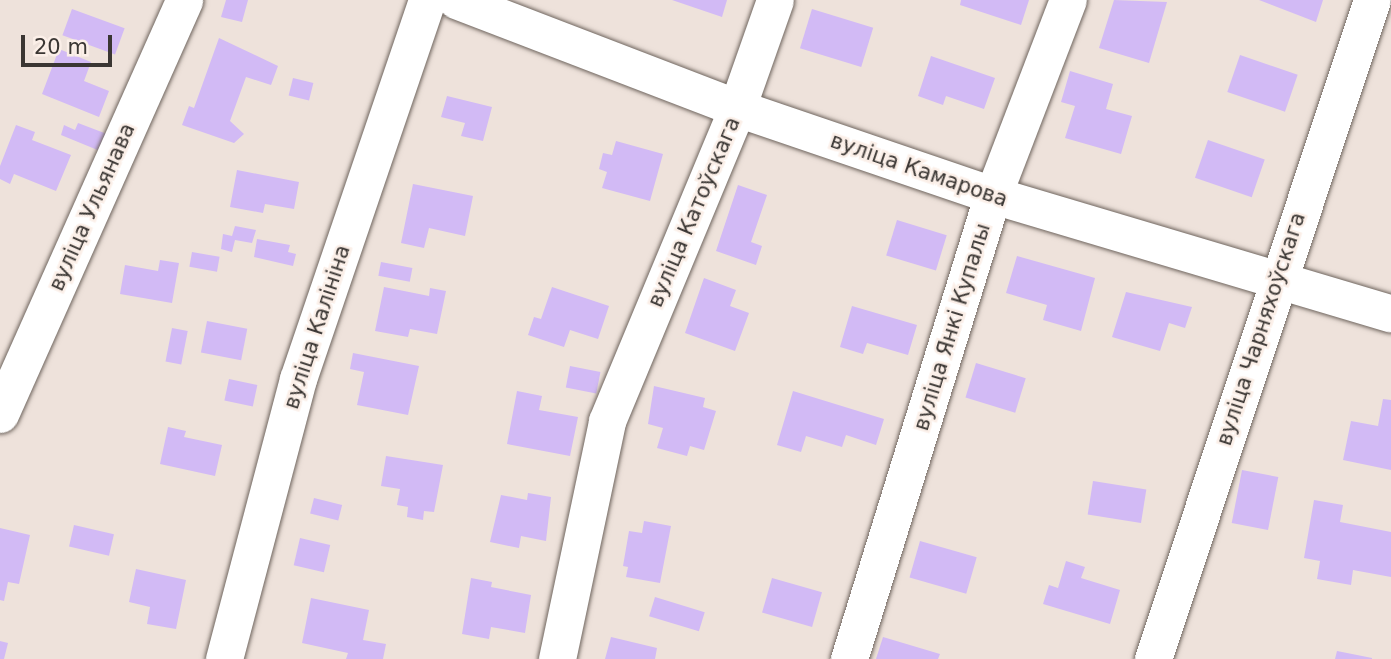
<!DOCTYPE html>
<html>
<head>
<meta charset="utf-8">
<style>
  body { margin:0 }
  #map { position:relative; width:1391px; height:659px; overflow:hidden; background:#eee2db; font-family:"DejaVu Sans",sans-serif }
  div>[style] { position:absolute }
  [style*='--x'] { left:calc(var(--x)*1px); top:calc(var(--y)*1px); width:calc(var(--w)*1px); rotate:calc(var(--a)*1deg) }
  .building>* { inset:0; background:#d2baf5; transform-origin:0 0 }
  .roads { filter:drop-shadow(0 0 2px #6f655e) drop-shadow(0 0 2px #6f655e) }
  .minor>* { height:37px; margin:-18.5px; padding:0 18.5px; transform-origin:18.5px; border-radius:18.5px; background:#fff }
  span { translate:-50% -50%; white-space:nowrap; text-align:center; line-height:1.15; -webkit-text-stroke:5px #fbefe8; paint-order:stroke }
  .street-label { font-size:21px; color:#3a3633 }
  .scale { position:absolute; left:21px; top:35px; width:91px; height:32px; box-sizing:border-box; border:4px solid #3a3633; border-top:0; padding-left:9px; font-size:21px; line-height:24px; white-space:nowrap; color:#3a3633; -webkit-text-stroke:5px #fbefe8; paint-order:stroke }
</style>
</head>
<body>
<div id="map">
  <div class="building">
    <i style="clip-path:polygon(226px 0,248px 0,242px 22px,221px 17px)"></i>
    <i style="clip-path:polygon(672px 0,727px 0,722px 17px)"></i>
    <i style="clip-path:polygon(961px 0,1029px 0,1021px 25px,960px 5px)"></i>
    <i style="clip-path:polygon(1114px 0,1167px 2px,1149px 63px,1099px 48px)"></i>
    <i style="clip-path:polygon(1259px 0,1323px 0,1316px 22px)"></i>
    <i style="left:72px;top:9px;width:56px;height:28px;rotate:20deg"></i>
    <i style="left:812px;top:9px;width:64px;height:41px;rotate:17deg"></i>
    <i style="clip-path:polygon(219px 38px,278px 66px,271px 85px,246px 77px,230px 121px,244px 134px,234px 143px,182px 125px,189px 106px,194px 108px)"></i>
    <i style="clip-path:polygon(59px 49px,91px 62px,84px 81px,109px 91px,99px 117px,42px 94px)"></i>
    <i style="left:1240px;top:55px;width:61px;height:39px;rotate:19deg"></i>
    <i style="clip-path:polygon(931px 56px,995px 78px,984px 109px,946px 96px,943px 105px,918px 96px)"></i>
    <i style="clip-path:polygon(1070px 71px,1113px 84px,1106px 109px,1132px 116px,1121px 154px,1065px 138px,1075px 106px,1061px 102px)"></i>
    <i style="left:293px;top:78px;width:21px;height:18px;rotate:14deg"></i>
    <i style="clip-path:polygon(447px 96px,492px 107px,483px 141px,461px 136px,465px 123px,441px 117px)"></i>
    <i style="clip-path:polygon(78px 123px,107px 134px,100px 151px,61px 135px,64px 125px,75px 130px)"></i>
    <i style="clip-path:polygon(16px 125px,35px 132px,32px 140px,71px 155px,56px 191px,14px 174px,10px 184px,0 179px,0 166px)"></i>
    <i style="left:1208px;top:140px;width:60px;height:40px;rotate:19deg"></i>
    <i style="clip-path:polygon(616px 141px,663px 154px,650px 201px,602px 188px,607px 172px,599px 169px,603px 153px,612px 155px)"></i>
    <i style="clip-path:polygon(237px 170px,299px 182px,294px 209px,265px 204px,263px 213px,230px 207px)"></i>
    <i style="clip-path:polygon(413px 184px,473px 196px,465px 236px,429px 228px,424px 248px,401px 243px)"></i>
    <i style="clip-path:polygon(738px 185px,767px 195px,751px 242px,762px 246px,756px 265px,716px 251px)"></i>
    <i style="left:897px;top:220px;width:52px;height:37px;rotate:17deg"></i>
    <i style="clip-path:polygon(235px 226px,256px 230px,252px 243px,235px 240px,232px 252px,221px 249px,223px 234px,232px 236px)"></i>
    <i style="clip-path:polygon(257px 239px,290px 245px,288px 252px,296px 254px,293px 266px,254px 257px)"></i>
    <i style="left:192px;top:252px;width:28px;height:15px;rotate:10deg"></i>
    <i style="clip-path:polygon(1017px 256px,1095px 278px,1081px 331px,1043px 320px,1047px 305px,1006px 293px)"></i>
    <i style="clip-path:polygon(160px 260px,179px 263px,172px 303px,120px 294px,125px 265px,158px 271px)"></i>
    <i style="left:381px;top:262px;width:32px;height:14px;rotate:11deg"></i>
    <i style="clip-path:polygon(704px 278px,736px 290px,730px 306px,749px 313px,735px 351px,685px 333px)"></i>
    <i style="clip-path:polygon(384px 287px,429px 296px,430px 288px,446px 291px,437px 334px,410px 329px,408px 337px,375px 331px)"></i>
    <i style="clip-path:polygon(552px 287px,609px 306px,598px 339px,570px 330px,564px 347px,528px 335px,534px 317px,541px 319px)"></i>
    <i style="clip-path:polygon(1126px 292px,1192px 307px,1185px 328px,1169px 323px,1160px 351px,1112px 337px)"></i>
    <i style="clip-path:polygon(852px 306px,917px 325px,908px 355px,867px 343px,863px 354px,840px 347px)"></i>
    <i style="left:207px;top:321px;width:41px;height:32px;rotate:11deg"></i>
    <i style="left:172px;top:328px;width:16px;height:34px;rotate:11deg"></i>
    <i style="clip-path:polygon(353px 353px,419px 366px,408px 415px,357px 405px,364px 372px,350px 369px)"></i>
    <i style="left:976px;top:363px;width:52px;height:36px;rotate:17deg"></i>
    <i style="left:570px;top:366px;width:31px;height:22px;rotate:11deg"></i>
    <i style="left:229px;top:379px;width:29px;height:22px;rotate:12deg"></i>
    <i style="clip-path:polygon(654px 386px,705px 398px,703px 407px,716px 411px,704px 450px,690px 446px,687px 456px,657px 448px,663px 428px,648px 424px)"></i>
    <i style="clip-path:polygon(517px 391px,542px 396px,539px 410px,578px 417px,570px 456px,507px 444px)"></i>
    <i style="clip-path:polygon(793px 391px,884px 419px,876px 445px,846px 435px,842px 447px,806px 436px,801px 452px,777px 445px)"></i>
    <i style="clip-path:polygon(1383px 399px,1391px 400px,1391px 470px,1343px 460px,1351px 421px,1378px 426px)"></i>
    <i style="clip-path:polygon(168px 427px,186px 431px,184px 437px,222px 445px,215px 476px,160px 464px)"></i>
    <i style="clip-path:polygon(386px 456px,443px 465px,434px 512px,424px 511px,423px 520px,407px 517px,408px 507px,397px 505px,400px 489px,381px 486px)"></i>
    <i style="left:1242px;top:470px;width:37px;height:54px;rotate:11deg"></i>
    <i style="left:1093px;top:481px;width:54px;height:34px;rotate:9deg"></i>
    <i style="clip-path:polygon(528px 493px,551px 497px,546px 541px,521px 536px,519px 548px,490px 542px,501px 495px,527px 500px)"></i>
    <i style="left:314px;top:498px;width:29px;height:16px;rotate:14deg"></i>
    <i style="clip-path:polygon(1314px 500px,1343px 505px,1340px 522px,1391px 532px,1391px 577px,1353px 570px,1351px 585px,1317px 579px,1320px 561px,1304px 558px)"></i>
    <i style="clip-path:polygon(644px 521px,671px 526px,660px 583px,626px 577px,628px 567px,623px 566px,629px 531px,642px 533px)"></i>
    <i style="left:74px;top:525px;width:41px;height:22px;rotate:13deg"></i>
    <i style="clip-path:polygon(0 528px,30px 535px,19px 584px,8px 582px,4px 601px,0 600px)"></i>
    <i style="left:300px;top:538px;width:31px;height:28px;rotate:13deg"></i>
    <i style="left:920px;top:541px;width:59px;height:38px;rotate:16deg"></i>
    <i style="clip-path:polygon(1066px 561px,1085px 567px,1081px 578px,1120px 590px,1110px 624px,1043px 604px,1049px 585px,1058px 588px)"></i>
    <i style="clip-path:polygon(136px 569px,186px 580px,176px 629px,147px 624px,150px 607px,129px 602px)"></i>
    <i style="clip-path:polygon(471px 578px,492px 582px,491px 587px,531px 595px,525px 633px,491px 627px,489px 639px,462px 634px)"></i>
    <i style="left:772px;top:578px;width:52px;height:36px;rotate:16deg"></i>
    <i style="left:655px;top:597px;width:52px;height:20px;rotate:17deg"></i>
    <i style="clip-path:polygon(311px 598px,369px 610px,363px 640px,386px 644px,383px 659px,346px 659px,348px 653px,302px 643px)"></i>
    <i style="clip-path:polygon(611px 637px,657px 648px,655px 659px,605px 659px)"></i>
    <i style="clip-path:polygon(883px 637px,940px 654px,938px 659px,876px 659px)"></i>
    <i style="clip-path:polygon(0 641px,8px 643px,4px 659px,0 659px)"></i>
    <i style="clip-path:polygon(1337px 651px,1372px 658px,1372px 659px,1335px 659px)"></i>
  </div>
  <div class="roads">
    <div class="minor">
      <i style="--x:456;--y:0;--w:301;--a:21"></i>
      <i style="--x:737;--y:108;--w:270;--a:18.8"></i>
      <i style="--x:993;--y:195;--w:415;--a:16.6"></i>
      <i style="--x:0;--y:414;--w:453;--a:-66"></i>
      <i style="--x:224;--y:659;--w:290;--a:-75.2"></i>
      <i style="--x:298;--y:379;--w:400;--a:-71.2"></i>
      <i style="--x:557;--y:659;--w:243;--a:-78.1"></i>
      <i style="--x:607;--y:421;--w:339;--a:-67.4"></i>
      <i style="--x:737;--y:108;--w:114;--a:-70.6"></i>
      <i style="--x:849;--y:659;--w:486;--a:-72.8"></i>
      <i style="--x:993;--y:195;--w:209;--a:-69"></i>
      <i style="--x:1153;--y:659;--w:694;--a:-71.62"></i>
    </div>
  </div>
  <div class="street-label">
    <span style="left:919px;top:170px;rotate:19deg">вуліца Камарова</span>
    <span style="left:92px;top:207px;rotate:-66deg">вуліца Ульянава</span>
    <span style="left:694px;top:212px;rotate:-67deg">вуліца Катоўскага</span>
    <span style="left:317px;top:327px;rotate:-72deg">вуліца Калініна</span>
    <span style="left:952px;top:327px;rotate:-73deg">вуліца Янкі Купалы</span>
    <span style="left:1261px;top:329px;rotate:-72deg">вуліца Чарняхоўскага</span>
  </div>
  <div class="scale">20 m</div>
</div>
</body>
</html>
